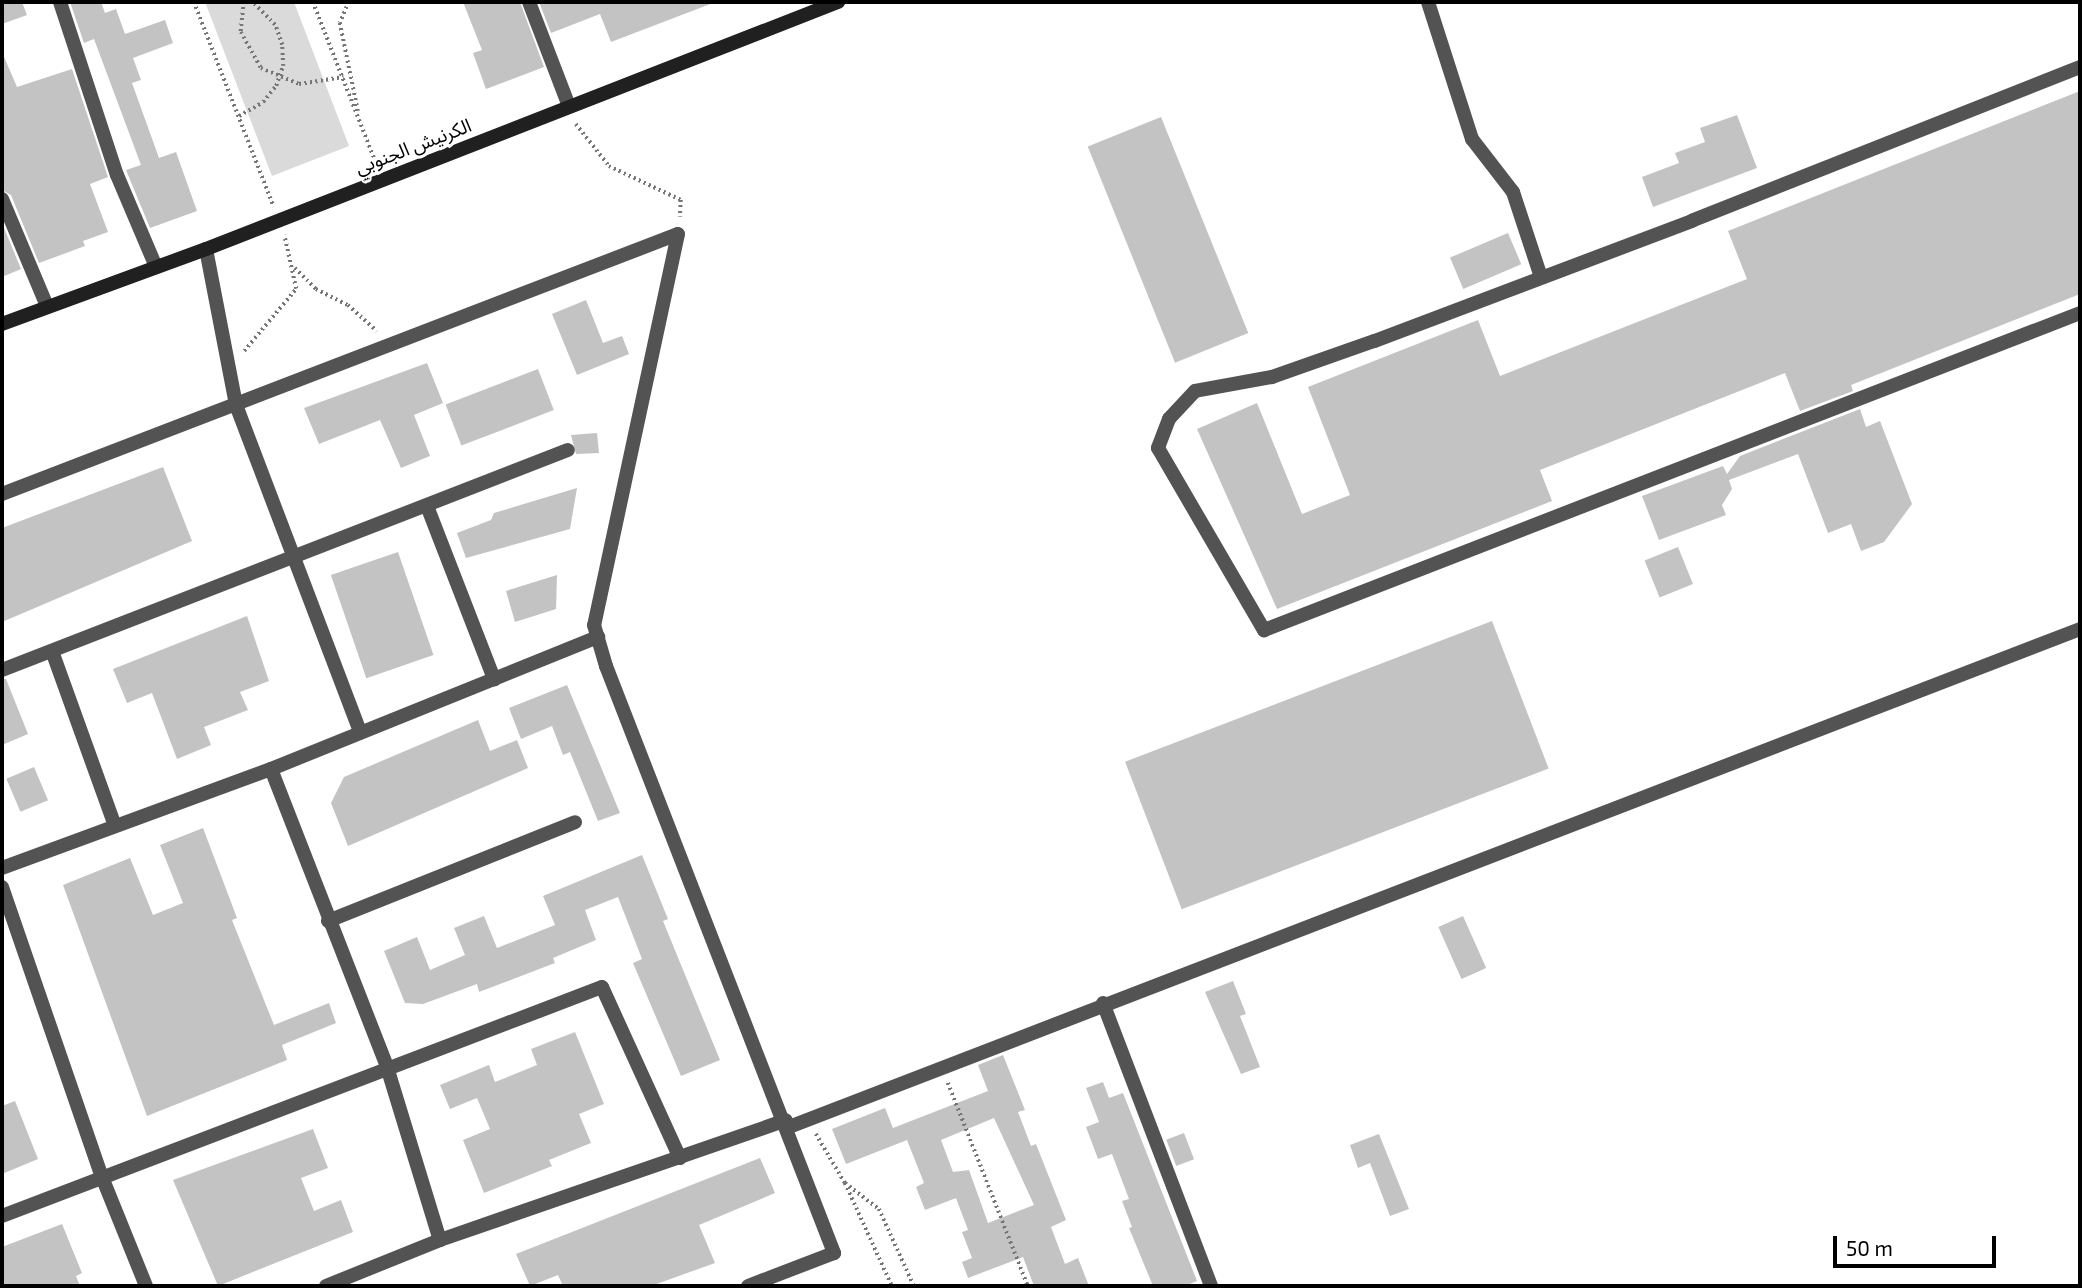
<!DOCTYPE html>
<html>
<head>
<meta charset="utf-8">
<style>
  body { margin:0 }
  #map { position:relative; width:2082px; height:1288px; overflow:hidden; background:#fff; font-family:"Exo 2","Noto Sans Arabic",sans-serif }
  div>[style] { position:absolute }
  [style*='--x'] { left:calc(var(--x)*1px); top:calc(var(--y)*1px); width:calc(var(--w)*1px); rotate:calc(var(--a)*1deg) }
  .green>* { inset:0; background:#dadada }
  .building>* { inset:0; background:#c3c3c3; transform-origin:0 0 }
  .path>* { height:3.5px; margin-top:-1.75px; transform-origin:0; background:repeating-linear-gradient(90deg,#757575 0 2px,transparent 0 5.5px) }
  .street>* { height:14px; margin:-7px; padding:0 7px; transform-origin:7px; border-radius:7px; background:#535353 }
  .secondary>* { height:14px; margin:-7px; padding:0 7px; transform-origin:7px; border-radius:7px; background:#202020 }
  span { translate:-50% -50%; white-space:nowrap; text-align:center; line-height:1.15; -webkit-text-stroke:6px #fff; paint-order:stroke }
  .street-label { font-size:19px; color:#000 }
  .frame { position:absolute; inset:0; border:4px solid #000; pointer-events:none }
  .scale { position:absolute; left:1833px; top:1236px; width:163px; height:32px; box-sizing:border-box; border:4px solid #000; border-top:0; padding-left:9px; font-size:21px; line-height:24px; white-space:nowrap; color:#000; -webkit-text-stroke:5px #fff; paint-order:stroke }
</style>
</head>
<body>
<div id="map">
  <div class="green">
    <i style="clip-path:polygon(205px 2px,294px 2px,349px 146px,272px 176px)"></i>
  </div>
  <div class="building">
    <i style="clip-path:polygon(2px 2px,22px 2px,27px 15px,2px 24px)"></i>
    <i style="clip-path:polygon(70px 2px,101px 2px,105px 13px,116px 9px,125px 34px,165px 20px,173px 43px,133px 58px,141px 80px,132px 83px,159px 158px,176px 152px,197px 211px,150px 228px,126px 170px,141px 165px,94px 39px,84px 43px)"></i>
    <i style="clip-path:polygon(463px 2px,520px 2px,544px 67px,486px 89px,473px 53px,482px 50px)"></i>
    <i style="clip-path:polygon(539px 2px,713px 2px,713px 3px,611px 42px,600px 14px,551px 33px)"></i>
    <i style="clip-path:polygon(2px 52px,17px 87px,72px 69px,108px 177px,90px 184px,108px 232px,83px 241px,85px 246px,39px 263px,11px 195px,2px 190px)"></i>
    <i style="clip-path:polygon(2080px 91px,2080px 294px,1851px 385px,1853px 391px,1800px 411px,1785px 373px,1540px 470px,1552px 501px,1277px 609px,1197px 429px,1257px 403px,1302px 514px,1350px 495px,1308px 387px,1478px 320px,1500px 376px,1747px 279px,1728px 231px)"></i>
    <i style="clip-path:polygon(1737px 115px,1757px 168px,1653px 207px,1642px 177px,1679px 163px,1675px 153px,1705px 142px,1700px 128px)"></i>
    <i style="left:1161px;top:117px;width:233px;height:79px;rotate:68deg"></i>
    <i style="clip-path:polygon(2px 223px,21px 269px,2px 277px)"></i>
    <i style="left:1508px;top:233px;width:34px;height:63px;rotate:67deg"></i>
    <i style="clip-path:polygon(586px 300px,603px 343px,622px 336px,629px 354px,577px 375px,552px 314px)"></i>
    <i style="clip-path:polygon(427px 363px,443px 403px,414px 415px,430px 456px,401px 468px,380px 420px,319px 444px,304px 408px)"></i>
    <i style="left:538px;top:369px;width:44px;height:99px;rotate:69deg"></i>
    <i style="clip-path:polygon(1860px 409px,1866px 427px,1880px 421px,1912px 504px,1884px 542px,1861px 551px,1851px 524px,1828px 533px,1798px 454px,1729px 480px,1732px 489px,1722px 505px,1726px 515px,1659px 540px,1642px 496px,1723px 466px,1727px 474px,1740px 456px)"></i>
    <i style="clip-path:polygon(597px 433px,599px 453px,576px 454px,571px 435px)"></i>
    <i style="clip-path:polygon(163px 467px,192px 541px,2px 622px,2px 528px)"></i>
    <i style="clip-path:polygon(577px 488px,570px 529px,466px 558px,457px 533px,491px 520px,494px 513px)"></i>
    <i style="left:1678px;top:547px;width:40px;height:36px;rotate:68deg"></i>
    <i style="left:398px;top:552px;width:109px;height:71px;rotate:71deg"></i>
    <i style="clip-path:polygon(557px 575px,556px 609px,515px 622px,506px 591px)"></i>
    <i style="clip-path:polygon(247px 616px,269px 681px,240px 692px,248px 710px,204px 727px,211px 745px,177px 759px,152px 693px,127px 703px,113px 669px)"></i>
    <i style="left:1492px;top:621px;width:158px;height:393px;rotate:69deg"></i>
    <i style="clip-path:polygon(2px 679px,6px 679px,28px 734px,2px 745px)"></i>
    <i style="clip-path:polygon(567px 685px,620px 813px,598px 821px,570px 752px,563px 755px,552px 726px,521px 739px,509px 708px)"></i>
    <i style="clip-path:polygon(478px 720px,490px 751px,517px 740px,528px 768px,348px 846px,331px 803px,344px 777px)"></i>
    <i style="left:34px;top:767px;width:36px;height:30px;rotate:67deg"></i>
    <i style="clip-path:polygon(203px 828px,237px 918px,232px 920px,274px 1025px,329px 1003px,336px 1023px,282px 1045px,287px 1060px,147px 1116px,63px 885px,130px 858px,153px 915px,183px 903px,160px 845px)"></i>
    <i style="clip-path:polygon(642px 855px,668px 919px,663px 921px,720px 1060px,681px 1076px,633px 963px,642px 959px,618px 897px,585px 910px,596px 940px,553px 958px,555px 963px,479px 992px,477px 984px,423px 1004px,405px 1003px,384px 951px,417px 937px,430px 970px,465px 955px,454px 928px,484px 916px,497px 948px,555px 925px,543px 896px)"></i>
    <i style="left:1463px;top:916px;width:57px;height:27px;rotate:66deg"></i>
    <i style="clip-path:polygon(1233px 981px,1246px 1014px,1240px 1016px,1260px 1067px,1241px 1074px,1205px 992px)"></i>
    <i style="clip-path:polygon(575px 1032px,604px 1104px,579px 1114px,591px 1143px,549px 1160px,552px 1166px,484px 1193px,463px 1140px,490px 1129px,477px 1098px,450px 1109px,440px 1085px,489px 1065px,495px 1082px,537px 1065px,531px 1049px)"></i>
    <i style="clip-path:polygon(evenodd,1003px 1055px,1025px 1110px,1018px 1112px,1031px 1146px,1036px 1144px,1066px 1220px,1051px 1227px,1065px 1264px,1078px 1258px,1089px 1286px,1034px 1286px,1023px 1257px,968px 1278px,962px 1262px,972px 1258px,962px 1232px,968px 1230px,956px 1198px,925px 1210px,916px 1187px,924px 1183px,907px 1140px,846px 1164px,832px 1129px,885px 1108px,893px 1128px,988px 1091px,978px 1065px,1003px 1055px,994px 1118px,1034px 1205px,988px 1223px,969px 1170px,953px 1172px,941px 1140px,994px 1118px)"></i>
    <i style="clip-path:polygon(1103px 1082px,1109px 1098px,1123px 1093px,1197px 1281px,1185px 1286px,1153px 1286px,1129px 1228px,1132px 1227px,1122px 1201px,1129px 1199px,1112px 1154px,1098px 1159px,1086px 1127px,1099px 1122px,1086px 1088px)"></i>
    <i style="clip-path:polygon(15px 1101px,38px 1159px,2px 1174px,2px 1106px)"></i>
    <i style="clip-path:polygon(313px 1129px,328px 1168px,301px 1178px,314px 1211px,341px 1200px,353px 1232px,218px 1286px,173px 1180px)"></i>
    <i style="left:1184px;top:1133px;width:28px;height:19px;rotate:69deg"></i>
    <i style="clip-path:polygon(1379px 1134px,1409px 1209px,1390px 1216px,1370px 1163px,1358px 1168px,1350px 1145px)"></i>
    <i style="clip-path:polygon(760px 1158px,775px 1193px,699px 1225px,715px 1263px,651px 1286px,563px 1286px,558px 1275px,530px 1286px,516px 1254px)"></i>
    <i style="clip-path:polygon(62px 1224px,82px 1273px,76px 1276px,80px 1286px,2px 1286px,2px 1247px)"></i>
  </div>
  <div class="path">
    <i style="--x:194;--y:2;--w:218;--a:68.7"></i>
    <i style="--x:244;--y:2;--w:30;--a:96"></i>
    <i style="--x:241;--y:32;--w:41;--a:60.9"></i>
    <i style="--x:261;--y:68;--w:41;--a:22.8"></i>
    <i style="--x:299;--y:84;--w:45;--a:-9"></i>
    <i style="--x:313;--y:2;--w:173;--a:68.6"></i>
    <i style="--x:349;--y:2;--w:23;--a:113"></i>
    <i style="--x:340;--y:23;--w:90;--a:78.4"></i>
    <i style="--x:239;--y:116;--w:28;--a:-30"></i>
    <i style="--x:263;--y:102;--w:21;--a:-51"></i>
    <i style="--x:276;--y:86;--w:21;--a:-71"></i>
    <i style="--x:283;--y:66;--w:21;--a:-93"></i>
    <i style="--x:282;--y:45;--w:21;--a:-109"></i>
    <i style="--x:275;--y:25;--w:33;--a:-135"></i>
    <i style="--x:576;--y:124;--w:53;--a:51.8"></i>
    <i style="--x:609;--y:166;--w:80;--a:25.3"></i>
    <i style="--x:681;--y:200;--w:17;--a:93"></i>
    <i style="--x:295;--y:268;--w:30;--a:45"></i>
    <i style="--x:316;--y:289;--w:36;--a:27"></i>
    <i style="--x:348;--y:305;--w:39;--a:42"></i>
    <i style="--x:244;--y:351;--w:81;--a:-50"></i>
    <i style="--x:296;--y:289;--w:55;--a:-102.5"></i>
    <i style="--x:948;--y:1083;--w:218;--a:68.5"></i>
    <i style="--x:816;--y:1134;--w:57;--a:59.4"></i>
    <i style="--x:845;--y:1183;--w:113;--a:65.5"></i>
    <i style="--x:845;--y:1183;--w:43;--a:37.4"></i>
    <i style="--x:879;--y:1209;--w:85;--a:65.6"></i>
  </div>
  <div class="street">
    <i style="--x:60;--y:2;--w:182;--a:71.8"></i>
    <i style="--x:117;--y:175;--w:100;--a:67"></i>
    <i style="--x:529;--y:2;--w:111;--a:69"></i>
    <i style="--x:1428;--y:2;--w:144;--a:72.2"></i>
    <i style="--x:1472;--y:139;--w:67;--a:52.3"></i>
    <i style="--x:1513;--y:192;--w:89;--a:71.8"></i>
    <i style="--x:2080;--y:67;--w:417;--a:158.4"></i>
    <i style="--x:1692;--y:221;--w:340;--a:159.3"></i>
    <i style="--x:1374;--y:341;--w:108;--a:160.6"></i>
    <i style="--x:1272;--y:377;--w:78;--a:169.7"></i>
    <i style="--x:1195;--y:391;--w:38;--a:133"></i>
    <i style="--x:1169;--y:419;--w:31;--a:111"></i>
    <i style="--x:1158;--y:448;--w:211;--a:59.8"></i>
    <i style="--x:1264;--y:630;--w:875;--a:-21.23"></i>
    <i style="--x:2;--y:199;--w:116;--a:67.2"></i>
    <i style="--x:678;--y:234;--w:400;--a:102.1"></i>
    <i style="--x:594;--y:625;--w:43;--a:73.7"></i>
    <i style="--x:606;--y:666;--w:630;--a:68.77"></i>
    <i style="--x:834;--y:1253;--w:92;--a:159"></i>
    <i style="--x:206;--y:249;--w:159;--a:79.1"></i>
    <i style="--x:236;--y:405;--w:350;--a:69.2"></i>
    <i style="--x:2;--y:494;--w:724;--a:-21.04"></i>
    <i style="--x:427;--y:506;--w:186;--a:68.8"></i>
    <i style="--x:52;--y:651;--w:186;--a:70.2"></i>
    <i style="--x:2;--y:670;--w:607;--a:-21.24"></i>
    <i style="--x:271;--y:769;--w:320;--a:68.7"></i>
    <i style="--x:387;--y:1067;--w:181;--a:73"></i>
    <i style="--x:2;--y:868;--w:287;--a:-20.2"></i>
    <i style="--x:271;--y:769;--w:353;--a:-22"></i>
    <i style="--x:2;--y:887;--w:307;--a:71"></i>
    <i style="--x:102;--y:1177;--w:118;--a:68"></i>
    <i style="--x:328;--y:921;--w:266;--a:-21.8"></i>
    <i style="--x:1103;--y:1003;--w:303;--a:69.1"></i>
    <i style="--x:789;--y:1127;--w:1384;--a:-21.09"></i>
    <i style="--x:2;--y:1216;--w:642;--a:-20.89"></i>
    <i style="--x:602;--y:987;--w:188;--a:65.5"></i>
    <i style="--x:326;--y:1286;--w:123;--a:-22"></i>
    <i style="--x:440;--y:1240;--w:366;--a:-19.1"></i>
  </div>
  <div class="secondary">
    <i style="--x:2;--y:324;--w:217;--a:-20.2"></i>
    <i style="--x:206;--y:249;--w:679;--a:-21.35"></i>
  </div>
  <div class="street-label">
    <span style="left:413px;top:146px;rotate:-21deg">الكرنيش الجنوبي</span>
  </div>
  <div class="frame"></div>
  <div class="scale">50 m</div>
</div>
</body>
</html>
